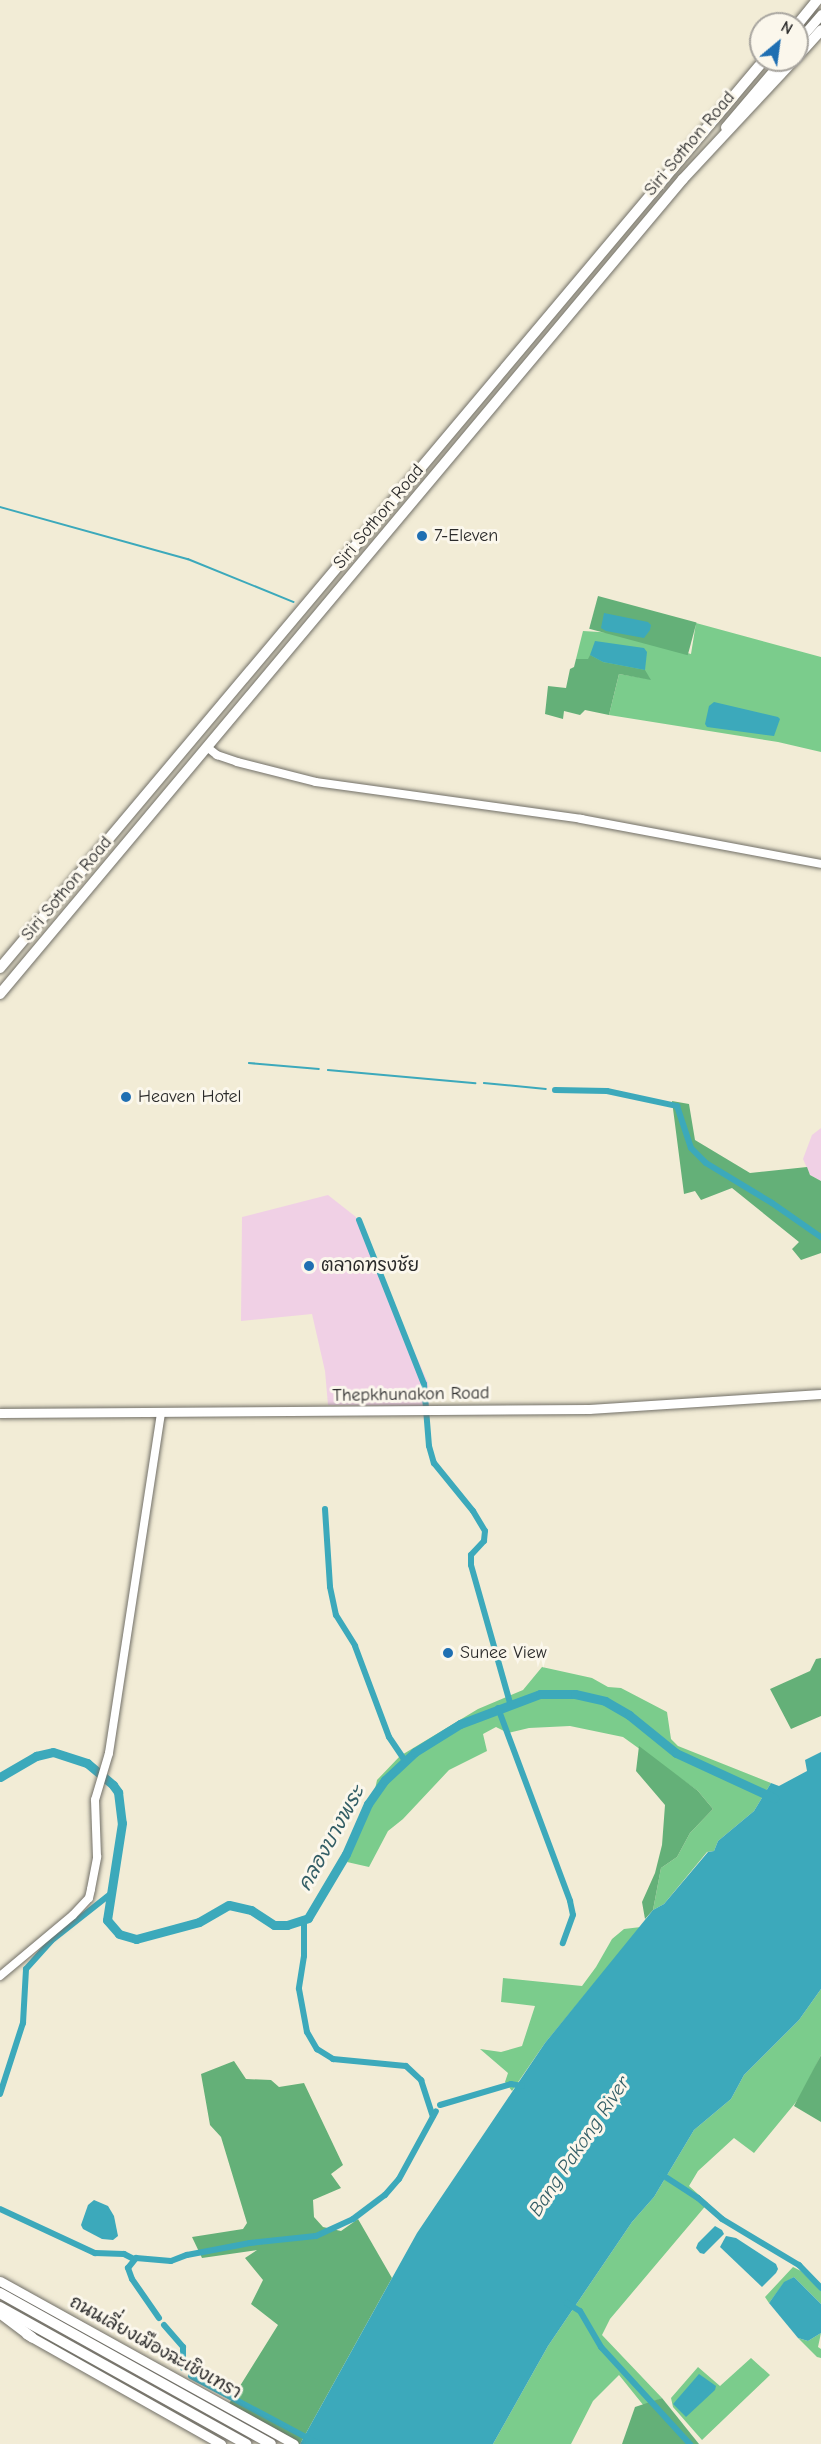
<!DOCTYPE html>
<html>
<head>
<meta charset="utf-8">
<style>
  body { margin:0 }
  #map { position:relative; width:821px; height:2444px; overflow:hidden; background:#f2ecd6; font-family:"Comic Neue","Playpen Sans Thai",sans-serif }
  div>[style] { position:absolute }
  [style*='--x'] { left:calc(var(--x)*1px); top:calc(var(--y)*1px); width:calc(var(--w)*1px); rotate:calc(var(--a)*1deg) }
  .built>* { inset:0; background:#f0d0e5 }
  .green>* { inset:0; background:#7bcc8c }
  .forest>* { inset:0; background:#64b078; transform-origin:0 0 }
  .water>* { inset:0; background:#3ca9bb }
  .stream>* { height:1.5px; margin:-0.75px; padding:0 0.75px; transform-origin:0.75px; border-radius:0.75px; background:#3ca9bb }
  .canal>* { height:6px; margin:-3px; padding:0 3px; transform-origin:3px; border-radius:3px; background:#3ca9bb }
  .river>* { height:9px; margin:-4.5px; padding:0 4.5px; transform-origin:4.5px; border-radius:4.5px; background:#3ca9bb }
  .roads { filter:drop-shadow(0 0 2px #716f67) drop-shadow(0 0 2px #716f67) }
  .minor>* { height:8px; margin:-4px; padding:0 4px; transform-origin:4px; border-radius:4px; background:#fff }
  .major>* { height:9px; margin:-4.5px; padding:0 4.5px; transform-origin:4.5px; border-radius:4.5px; background:#fff }
  .highway>* { height:10px; margin:-5px; padding:0 5px; transform-origin:5px; border-radius:5px; background:#fff }
  .dots>* { width:16px; height:16px; translate:-50% -50%; box-sizing:border-box; border:3px solid #fbf7ec; border-radius:50% }
  span { translate:-50% -50%; white-space:nowrap; text-align:center; line-height:1.15; -webkit-text-stroke:6px #fbf7ec; paint-order:stroke }
  .street-label { font-size:18px; color:#2b2b2b }
  .poi-label { font-size:18px; color:#2b2b2b }
  .left { translate:0 -50%; text-align:left }
  .water-label { font-size:20px; color:#325d65; font-style:italic }
  .north { position:absolute; left:749px; top:12px; width:60px; height:60px; box-sizing:border-box; background:#fbf7ec; border:2px solid #a8a59f; border-radius:50%; rotate:29deg; font-size:16px; font-weight:700; line-height:24px; text-align:center; color:#2b2b2b }
  .north::after { content:''; display:block; margin:auto; width:21px; height:27px; background:#1f6fb2; clip-path:polygon(50% 0,100% 100%,50% 72%,0 100%) }
</style>
</head>
<body>
<div id="map">
  <div class="built">
    <i style="clip-path:polygon(821px 1128px,821px 1181px,810px 1175px,803px 1159px,812px 1135px)"></i>
    <i style="clip-path:polygon(328px 1195px,356px 1217px,428px 1383px,429px 1406px,328px 1405px,325px 1371px,312px 1314px,241px 1321px,242px 1217px)"></i>
  </div>
  <div class="green">
    <i style="clip-path:polygon(696px 623px,821px 657px,821px 752px,778px 742px,609px 715px,619px 674px,650px 679px,645px 672px,588px 659px,576px 659px,583px 631px,615px 633px,691px 654px)"></i>
    <i style="clip-path:polygon(542px 1667px,592px 1678px,608px 1687px,621px 1688px,667px 1712px,671px 1739px,678px 1746px,771px 1783px,754px 1811px,718px 1841px,714px 1851px,707px 1852px,664px 1904px,653px 1910px,661px 1868px,677px 1857px,690px 1833px,713px 1809px,698px 1791px,623px 1737px,570px 1726px,529px 1728px,508px 1733px,496px 1727px,483px 1734px,487px 1751px,449px 1770px,403px 1819px,388px 1831px,369px 1867px,347px 1862px,372px 1803px,377px 1780px,400px 1756px,478px 1709px,523px 1690px)"></i>
    <i style="clip-path:polygon(641px 1927px,545px 2043px,512px 2091px,505px 2082px,508px 2073px,480px 2049px,501px 2052px,522px 2046px,535px 2006px,501px 2002px,503px 1978px,582px 1986px,596px 1967px,612px 1939px,624px 1929px)"></i>
    <i style="clip-path:polygon(821px 1989px,821px 2055px,801px 2096px,754px 2153px,734px 2138px,698px 2171px,689px 2186px,708px 2203px,610px 2319px,602px 2335px,662px 2398px,644px 2406px,619px 2375px,593px 2401px,571px 2444px,493px 2444px,548px 2346px,632px 2222px,654px 2197px,694px 2130px,731px 2099px,744px 2075px,799px 2020px)"></i>
    <i style="clip-path:polygon(793px 2267px,801px 2271px,821px 2291px,821px 2304px,794px 2277px,784px 2283px,769px 2303px,765px 2297px)"></i>
    <i style="clip-path:polygon(821px 2333px,818px 2347px,821px 2349px,821px 2358px,817px 2357px,798px 2338px,808px 2341px)"></i>
    <i style="clip-path:polygon(751px 2358px,770px 2375px,702px 2440px,673px 2407px,671px 2398px,698px 2367px,720px 2386px)"></i>
  </div>
  <div class="forest">
    <i style="left:598px;top:596px;width:102px;height:34px;rotate:15deg"></i>
    <i style="clip-path:polygon(590px 655px,603px 662px,645px 670px,651px 680px,619px 674px,609px 715px,585px 710px,580px 715px,564px 711px,563px 719px,545px 714px,548px 686px,566px 688px,570px 669px,574px 667px,576px 659px,588px 659px)"></i>
    <i style="clip-path:polygon(672px 1101px,689px 1104px,695px 1140px,750px 1173px,807px 1167px,810px 1175px,821px 1181px,821px 1253px,801px 1260px,792px 1249px,799px 1242px,732px 1188px,701px 1200px,695px 1191px,684px 1194px)"></i>
    <i style="clip-path:polygon(821px 1658px,821px 1716px,791px 1729px,770px 1689px,810px 1671px,816px 1659px)"></i>
    <i style="clip-path:polygon(639px 1746px,698px 1791px,713px 1809px,690px 1833px,677px 1857px,661px 1868px,653px 1910px,645px 1919px,642px 1902px,655px 1873px,662px 1845px,665px 1805px,636px 1771px)"></i>
    <i style="clip-path:polygon(821px 2055px,821px 2122px,794px 2106px)"></i>
    <i style="clip-path:polygon(234px 2061px,246px 2079px,271px 2080px,279px 2087px,304px 2083px,343px 2165px,331px 2174px,341px 2188px,313px 2200px,314px 2217px,323px 2227px,341px 2231px,358px 2219px,392px 2278px,300px 2444px,285px 2444px,225px 2410px,278px 2325px,251px 2304px,263px 2280px,245px 2258px,257px 2250px,202px 2258px,192px 2237px,243px 2229px,247px 2223px,221px 2137px,210px 2125px,201px 2074px)"></i>
    <i style="clip-path:polygon(662px 2398px,699px 2444px,622px 2444px,635px 2407px)"></i>
  </div>
  <div class="water">
    <i style="clip-path:polygon(604px 613px,648px 622px,651px 625px,650px 630px,644px 638px,606px 631px,601px 628px)"></i>
    <i style="clip-path:polygon(595px 641px,644px 648px,647px 652px,645px 670px,603px 662px,590px 655px)"></i>
    <i style="clip-path:polygon(714px 702px,778px 717px,780px 719px,774px 736px,707px 727px,705px 724px,709px 706px)"></i>
    <i style="clip-path:polygon(821px 1752px,821px 1989px,799px 2020px,744px 2075px,731px 2099px,694px 2130px,654px 2197px,632px 2222px,548px 2346px,493px 2444px,300px 2444px,417px 2233px,545px 2043px,653px 1910px,664px 1904px,708px 1852px,714px 1851px,718px 1841px,754px 1811px,771px 1783px,779px 1786px,807px 1771px,805px 1760px)"></i>
    <i style="clip-path:polygon(94px 2200px,108px 2206px,114px 2216px,118px 2236px,113px 2240px,102px 2239px,83px 2229px,81px 2225px,88px 2205px)"></i>
    <i style="clip-path:polygon(715px 2226px,722px 2230px,724px 2234px,704px 2254px,700px 2253px,696px 2248px,698px 2243px)"></i>
    <i style="clip-path:polygon(726px 2236px,736px 2238px,776px 2264px,778px 2269px,776px 2273px,762px 2287px,720px 2247px)"></i>
    <i style="clip-path:polygon(794px 2277px,821px 2304px,821px 2333px,808px 2341px,798px 2338px,769px 2303px,784px 2282px)"></i>
    <i style="clip-path:polygon(699px 2374px,716px 2386px,715px 2390px,686px 2417px,673px 2404px)"></i>
  </div>
  <div class="stream">
    <i style="--x:0;--y:507;--w:195;--a:15.5"></i>
    <i style="--x:188;--y:559;--w:114;--a:22.1"></i>
    <i style="--x:249;--y:1063;--w:70;--a:4.9"></i>
    <i style="--x:328;--y:1070;--w:148;--a:5.1"></i>
    <i style="--x:484;--y:1083;--w:62;--a:5.5"></i>
  </div>
  <div class="canal">
    <i style="--x:555;--y:1090;--w:52;--a:1.1"></i>
    <i style="--x:607;--y:1091;--w:72;--a:12.1"></i>
    <i style="--x:677;--y:1106;--w:44;--a:71.6"></i>
    <i style="--x:691;--y:1148;--w:21;--a:45"></i>
    <i style="--x:706;--y:1163;--w:77;--a:31.2"></i>
    <i style="--x:772;--y:1203;--w:60;--a:34.8"></i>
    <i style="--x:359;--y:1220;--w:176;--a:68.4"></i>
    <i style="--x:424;--y:1384;--w:62;--a:85.4"></i>
    <i style="--x:429;--y:1446;--w:18;--a:74"></i>
    <i style="--x:434;--y:1463;--w:62;--a:50.9"></i>
    <i style="--x:473;--y:1511;--w:23;--a:59"></i>
    <i style="--x:485;--y:1531;--w:10;--a:96"></i>
    <i style="--x:484;--y:1541;--w:19;--a:133"></i>
    <i style="--x:471;--y:1555;--w:10;--a:90"></i>
    <i style="--x:471;--y:1565;--w:143;--a:74.2"></i>
    <i style="--x:325;--y:1509;--w:78;--a:86.3"></i>
    <i style="--x:330;--y:1587;--w:29;--a:78"></i>
    <i style="--x:336;--y:1615;--w:36;--a:58"></i>
    <i style="--x:355;--y:1646;--w:97;--a:69.5"></i>
    <i style="--x:389;--y:1737;--w:29;--a:56"></i>
    <i style="--x:498;--y:1708;--w:206;--a:69.5"></i>
    <i style="--x:570;--y:1901;--w:14;--a:78"></i>
    <i style="--x:573;--y:1915;--w:30;--a:110"></i>
    <i style="--x:304;--y:1919;--w:37;--a:90"></i>
    <i style="--x:304;--y:1956;--w:33;--a:99"></i>
    <i style="--x:299;--y:1989;--w:44;--a:79.5"></i>
    <i style="--x:307;--y:2032;--w:20;--a:60"></i>
    <i style="--x:317;--y:2049;--w:19;--a:32"></i>
    <i style="--x:333;--y:2059;--w:73;--a:5.5"></i>
    <i style="--x:406;--y:2066;--w:21;--a:43"></i>
    <i style="--x:421;--y:2080;--w:38;--a:72"></i>
    <i style="--x:0;--y:2094;--w:75;--a:-72.1"></i>
    <i style="--x:23;--y:2023;--w:54;--a:-86.8"></i>
    <i style="--x:26;--y:1969;--w:38;--a:-48"></i>
    <i style="--x:51;--y:1941;--w:74;--a:-38.4"></i>
    <i style="--x:440;--y:2105;--w:74;--a:-16.5"></i>
    <i style="--x:511;--y:2084;--w:11;--a:10"></i>
    <i style="--x:661;--y:2174;--w:44;--a:33"></i>
    <i style="--x:698;--y:2198;--w:32;--a:41"></i>
    <i style="--x:722;--y:2219;--w:90;--a:30.9"></i>
    <i style="--x:799;--y:2265;--w:32;--a:46"></i>
    <i style="--x:0;--y:2209;--w:105;--a:24.9"></i>
    <i style="--x:95;--y:2253;--w:29;--a:2"></i>
    <i style="--x:124;--y:2254;--w:11;--a:27"></i>
    <i style="--x:567;--y:2303;--w:15;--a:32"></i>
    <i style="--x:580;--y:2311;--w:42;--a:59.7"></i>
    <i style="--x:601;--y:2347;--w:132;--a:47.5"></i>
    <i style="--x:159;--y:2318;--w:47;--a:-124.7"></i>
    <i style="--x:132;--y:2279;--w:12;--a:-110"></i>
    <i style="--x:128;--y:2268;--w:13;--a:-51"></i>
    <i style="--x:136;--y:2258;--w:35;--a:5"></i>
    <i style="--x:171;--y:2261;--w:17;--a:-21"></i>
    <i style="--x:187;--y:2255;--w:64;--a:-10.8"></i>
    <i style="--x:250;--y:2243;--w:66;--a:-6.1"></i>
    <i style="--x:316;--y:2236;--w:41;--a:-24.7"></i>
    <i style="--x:353;--y:2219;--w:40;--a:-37"></i>
    <i style="--x:385;--y:2195;--w:21;--a:-49"></i>
    <i style="--x:399;--y:2179;--w:77;--a:-61.4"></i>
    <i style="--x:164;--y:2325;--w:29;--a:49"></i>
    <i style="--x:183;--y:2347;--w:21;--a:90"></i>
    <i style="--x:191;--y:2376;--w:145;--a:28"></i>
  </div>
  <div class="river">
    <i style="--x:0;--y:1777;--w:42;--a:-30.3"></i>
    <i style="--x:36;--y:1756;--w:17;--a:-13"></i>
    <i style="--x:53;--y:1752;--w:36;--a:18"></i>
    <i style="--x:87;--y:1763;--w:34;--a:40"></i>
    <i style="--x:113;--y:1785;--w:9;--a:54"></i>
    <i style="--x:118;--y:1792;--w:31;--a:83"></i>
    <i style="--x:122;--y:1823;--w:98;--a:98.8"></i>
    <i style="--x:107;--y:1920;--w:18;--a:49"></i>
    <i style="--x:119;--y:1934;--w:18;--a:16"></i>
    <i style="--x:136;--y:1939;--w:65;--a:-15.1"></i>
    <i style="--x:199;--y:1922;--w:34;--a:-30"></i>
    <i style="--x:229;--y:1905;--w:23;--a:13"></i>
    <i style="--x:251;--y:1910;--w:27;--a:33"></i>
    <i style="--x:274;--y:1925;--w:13;--a:0"></i>
    <i style="--x:287;--y:1925;--w:22;--a:-18"></i>
    <i style="--x:308;--y:1918;--w:74;--a:-59.3"></i>
    <i style="--x:346;--y:1854;--w:55;--a:-66.3"></i>
    <i style="--x:368;--y:1804;--w:29;--a:-55"></i>
    <i style="--x:385;--y:1780;--w:41;--a:-43"></i>
    <i style="--x:415;--y:1752;--w:53;--a:-31.9"></i>
    <i style="--x:460;--y:1724;--w:85;--a:-20.6"></i>
    <i style="--x:540;--y:1694;--w:35;--a:0"></i>
    <i style="--x:575;--y:1694;--w:31;--a:13"></i>
    <i style="--x:605;--y:1701;--w:28;--a:30"></i>
    <i style="--x:629;--y:1715;--w:60;--a:39"></i>
    <i style="--x:676;--y:1753;--w:108;--a:24.7"></i>
  </div>
  <div class="roads">
    <div class="minor">
      <i style="--x:207;--y:747;--w:13;--a:39"></i>
      <i style="--x:217;--y:755;--w:21;--a:19"></i>
      <i style="--x:237;--y:762;--w:81;--a:14.2"></i>
      <i style="--x:316;--y:782;--w:268;--a:7.9"></i>
      <i style="--x:581;--y:819;--w:244;--a:10.6"></i>
      <i style="--x:0;--y:1976;--w:95;--a:-39.9"></i>
      <i style="--x:73;--y:1915;--w:23;--a:-47"></i>
      <i style="--x:89;--y:1898;--w:9;--a:-77"></i>
      <i style="--x:91;--y:1889;--w:33;--a:-79"></i>
      <i style="--x:97;--y:1857;--w:57;--a:-92"></i>
      <i style="--x:95;--y:1800;--w:49;--a:-73.4"></i>
      <i style="--x:109;--y:1753;--w:344;--a:-81.3"></i>
    </div>
    <div class="major">
      <i style="--x:797;--y:42;--w:37;--a:-49"></i>
      <i style="--x:725;--y:127;--w:88;--a:-49.6"></i>
      <i style="--x:0;--y:1413;--w:589;--a:-0.39"></i>
      <i style="--x:589;--y:1409;--w:232;--a:-3.7"></i>
      <i style="--x:0;--y:2281;--w:336;--a:29"></i>
      <i style="--x:26;--y:2334;--w:224;--a:29.4"></i>
    </div>
    <div class="highway">
      <i style="--x:797;--y:25;--w:32;--a:-51"></i>
      <i style="--x:797;--y:57;--w:36;--a:-48"></i>
      <i style="--x:0;--y:968;--w:1187;--a:-49.92"></i>
      <i style="--x:0;--y:994;--w:1063;--a:-50.04"></i>
      <i style="--x:683;--y:179;--w:163;--a:-47"></i>
      <i style="--x:0;--y:2293;--w:310;--a:29.1"></i>
      <i style="--x:0;--y:2307;--w:282;--a:29.1"></i>
      <i style="--x:1;--y:2314;--w:39;--a:37"></i>
    </div>
  </div>
  <div class="dots">
    <i style="left:422px;top:536px;background:#1f6fb2"></i>
    <i style="left:126px;top:1097px;background:#1f6fb2"></i>
    <i style="left:309px;top:1266px;background:#1f6fb2"></i>
    <i style="left:448px;top:1653px;background:#1f6fb2"></i>
  </div>
  <div class="street-label">
    <span style="left:690px;top:144px;rotate:-50deg">Siri Sothon Road</span>
    <span style="left:379px;top:517px;rotate:-50deg">Siri Sothon Road</span>
    <span style="left:67px;top:889px;rotate:-50deg">Siri Sothon Road</span>
    <span style="left:411px;top:1395px;rotate:-1deg">Thepkhunakon Road</span>
    <span style="left:155px;top:2348px;rotate:29deg">ถนนเลี่ยงเมืองฉะเชิงเทรา</span>
  </div>
  <div class="poi-label">
    <span class="left" style="left:434px;top:536px">7-Eleven</span>
    <span class="left" style="left:138px;top:1097px">Heaven Hotel</span>
    <span class="left" style="left:321px;top:1266px">ตลาดทรงชัย</span>
    <span class="left" style="left:460px;top:1653px">Sunee View</span>
  </div>
  <div class="water-label">
    <span style="left:331px;top:1838px;rotate:-61deg">คลองบางพระ</span>
    <span style="left:579px;top:2146px;rotate:-56deg">Bang Pakong River</span>
  </div>
  <div class="north">N</div>
</div>
</body>
</html>
